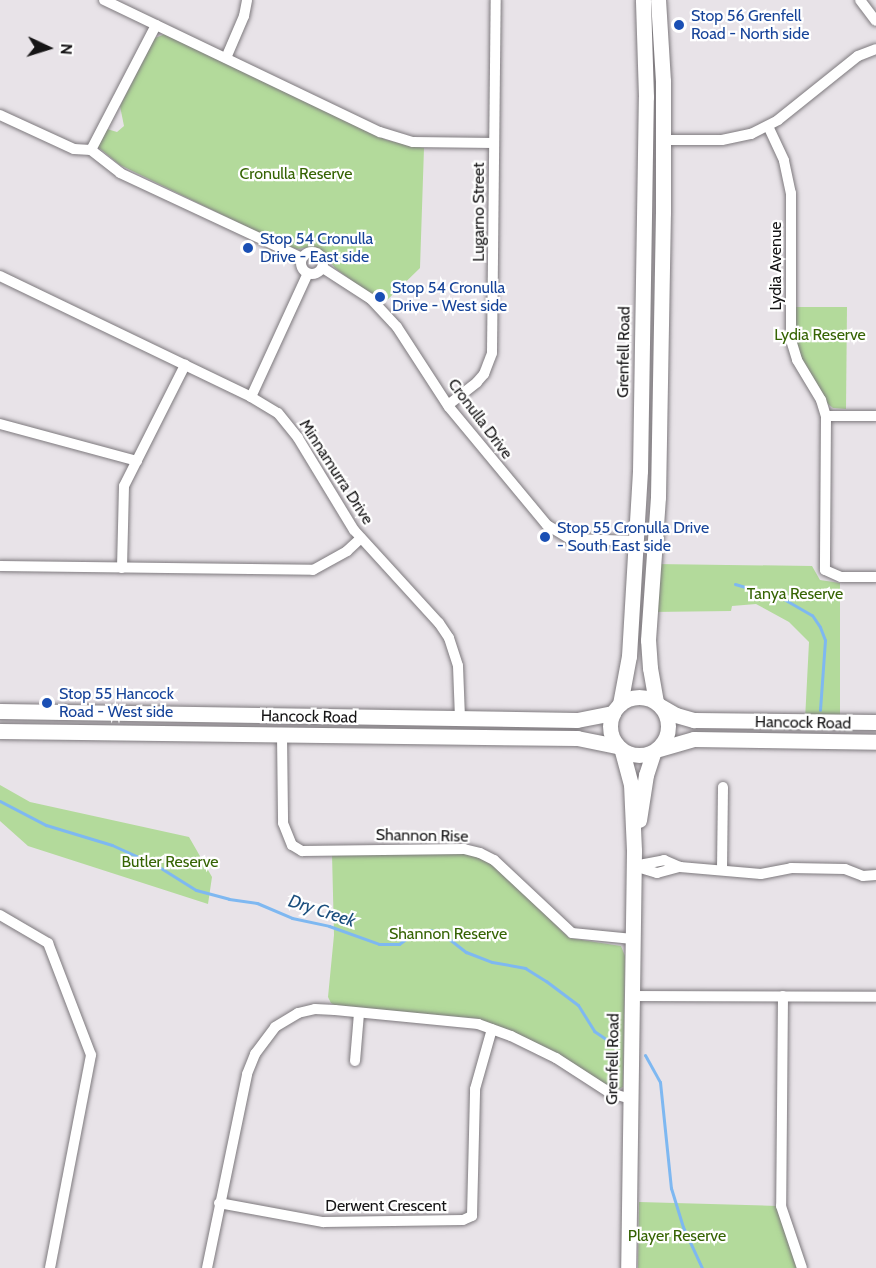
<!DOCTYPE html>
<html>
<head>
<meta charset="utf-8">
<style>
  body { margin:0 }
  #map { position:relative; width:876px; height:1268px; overflow:hidden; background:#e8e3e8; font-family:Cabin,sans-serif }
  div>[style] { position:absolute }
  [style*='--x'] { left:calc(var(--x)*1px); top:calc(var(--y)*1px); width:calc(var(--w)*1px); rotate:calc(var(--a)*1deg) }
  .green>* { inset:0; background:#b3da9b }
  .stream>* { height:3px; margin:-1.5px; padding:0 1.5px; transform-origin:1.5px; border-radius:1.5px; background:#7eb8f1 }
  .roads { filter:drop-shadow(0 0 2px #7d797d) drop-shadow(0 0 2px #7d797d) }
  .street>* { height:10px; margin:-5px; padding:0 5px; transform-origin:5px; border-radius:5px; background:#fff }
  .street>.ring { margin:-5px; padding:0; box-sizing:content-box; background:none; border:10px solid #fff; border-radius:50% }
  .secondary>* { height:15px; margin:-7.5px; padding:0 7.5px; transform-origin:7.5px; border-radius:7.5px; background:#fff }
  .secondary>.ring { margin:-7.5px; padding:0; box-sizing:content-box; background:none; border:15px solid #fff; border-radius:50% }
  .dots>* { width:16px; height:16px; translate:-50% -50%; box-sizing:border-box; border:3px solid #fff; border-radius:50% }
  span { translate:-50% -50%; white-space:nowrap; text-align:center; line-height:1.15; -webkit-text-stroke:4.5px #fff; paint-order:stroke }
  .transit-label { font-size:16px; color:#164399 }
  .left { translate:0 -50%; text-align:left }
  .park-label { font-size:16px; color:#366404 }
  .street-label { font-size:16px; color:#161516 }
  .water-label { font-size:18px; color:#1b4f7e; font-style:italic }
  .north { position:absolute; left:18px; top:18px; width:60px; height:60px; -webkit-text-stroke:4px #fff; paint-order:stroke; rotate:94deg; font-size:16px; font-weight:700; line-height:24px; text-align:center; color:#161516 }
  .north::after { content:''; display:block; margin:auto; width:21px; height:27px; background:#161516; clip-path:polygon(50% 0,100% 100%,50% 72%,0 100%) }
</style>
</head>
<body>
<div id="map">
  <div class="green">
    <i style="clip-path:polygon(165px 34px,386px 140px,424px 148px,420px 268px,383px 304px,335px 268px,321px 250px,312px 247px,297px 249px,282px 244px,120px 165px,98px 147px,107px 129px,117px 132px,124px 126px,120px 106px,155px 38px)"></i>
    <i style="clip-path:polygon(794px 307px,847px 307px,846px 409px,833px 408px,828px 404px,800px 359px,794px 339px)"></i>
    <i style="clip-path:polygon(655px 564px,812px 566px,820px 580px,840px 583px,840px 720px,805px 720px,809px 642px,789px 622px,756px 604px,732px 606px,731px 611px,652px 612px)"></i>
    <i style="clip-path:polygon(0 785px,30px 802px,189px 837px,212px 877px,208px 904px,28px 846px,0 821px)"></i>
    <i style="clip-path:polygon(332px 854px,464px 854px,479px 856px,492px 863px,569px 938px,621px 946px,625px 956px,623px 1087px,615px 1091px,478px 1019px,337px 1006px,331px 1003px,328px 997px,334px 935px)"></i>
    <i style="clip-path:polygon(639px 1202px,777px 1206px,797px 1268px,638px 1268px)"></i>
  </div>
  <div class="stream">
    <i style="--x:735;--y:584;--w:49;--a:16.6"></i>
    <i style="--x:782;--y:598;--w:34;--a:30"></i>
    <i style="--x:812;--y:615;--w:14;--a:56"></i>
    <i style="--x:820;--y:627;--w:14;--a:69"></i>
    <i style="--x:825;--y:640;--w:70;--a:94.1"></i>
    <i style="--x:0;--y:801;--w:52;--a:27.6"></i>
    <i style="--x:46;--y:825;--w:69;--a:16.9"></i>
    <i style="--x:112;--y:845;--w:48;--a:24.4"></i>
    <i style="--x:156;--y:865;--w:47;--a:32"></i>
    <i style="--x:196;--y:890;--w:34;--a:15"></i>
    <i style="--x:229;--y:899;--w:28;--a:8"></i>
    <i style="--x:257;--y:903;--w:38;--a:23"></i>
    <i style="--x:292;--y:918;--w:38;--a:12"></i>
    <i style="--x:329;--y:926;--w:53;--a:19.8"></i>
    <i style="--x:379;--y:944;--w:20;--a:0"></i>
    <i style="--x:399;--y:944;--w:19;--a:-36"></i>
    <i style="--x:414;--y:933;--w:16;--a:-11"></i>
    <i style="--x:430;--y:930;--w:15;--a:20"></i>
    <i style="--x:444;--y:935;--w:28;--a:38"></i>
    <i style="--x:466;--y:952;--w:28;--a:21"></i>
    <i style="--x:492;--y:962;--w:34;--a:10"></i>
    <i style="--x:525;--y:968;--w:25;--a:32"></i>
    <i style="--x:546;--y:981;--w:40;--a:37"></i>
    <i style="--x:578;--y:1005;--w:31;--a:58"></i>
    <i style="--x:594;--y:1031;--w:25;--a:34"></i>
    <i style="--x:645;--y:1055;--w:31;--a:61"></i>
    <i style="--x:660;--y:1082;--w:107;--a:84.1"></i>
    <i style="--x:671;--y:1188;--w:41;--a:72.9"></i>
    <i style="--x:683;--y:1227;--w:45;--a:65.1"></i>
  </div>
  <div class="roads">
    <div class="street">
      <i style="--x:104;--y:0;--w:306;--a:25.6"></i>
      <i style="--x:380;--y:132;--w:34;--a:17"></i>
      <i style="--x:413;--y:142;--w:81;--a:0.7"></i>
      <i style="--x:860;--y:0;--w:26;--a:53"></i>
      <i style="--x:226;--y:58;--w:46;--a:-66.8"></i>
      <i style="--x:244;--y:16;--w:16;--a:-79"></i>
      <i style="--x:0;--y:115;--w:81;--a:24.7"></i>
      <i style="--x:74;--y:149;--w:17;--a:3"></i>
      <i style="--x:91;--y:150;--w:37;--a:38"></i>
      <i style="--x:120;--y:173;--w:201;--a:25"></i>
      <i style="--x:768;--y:126;--w:38;--a:65"></i>
      <i style="--x:784;--y:161;--w:33;--a:78"></i>
      <i style="--x:791;--y:193;--w:147;--a:90"></i>
      <i style="--x:791;--y:340;--w:21;--a:73"></i>
      <i style="--x:797;--y:360;--w:47;--a:59"></i>
      <i style="--x:821;--y:400;--w:17;--a:73"></i>
      <i style="--x:826;--y:416;--w:154;--a:90.4"></i>
      <i style="--x:825;--y:570;--w:17;--a:24"></i>
      <i style="--x:841;--y:577;--w:35;--a:0"></i>
      <i style="--x:663;--y:140;--w:59;--a:0"></i>
      <i style="--x:722;--y:140;--w:30;--a:-12"></i>
      <i style="--x:751;--y:134;--w:30;--a:-27"></i>
      <i style="--x:778;--y:120;--w:102;--a:-38.7"></i>
      <i style="--x:858;--y:56;--w:19;--a:-21"></i>
      <i style="--x:91;--y:150;--w:141;--a:-62.5"></i>
      <i class="ring" style="left:301px;top:252px;width:12px;height:12px"></i>
      <i style="--x:323;--y:268;--w:57;--a:32.9"></i>
      <i style="--x:371;--y:299;--w:38;--a:47"></i>
      <i style="--x:397;--y:327;--w:95;--a:57"></i>
      <i style="--x:449;--y:407;--w:153;--a:50.3"></i>
      <i style="--x:547;--y:525;--w:27;--a:31"></i>
      <i style="--x:570;--y:539;--w:66;--a:1.7"></i>
      <i style="--x:0;--y:276;--w:279;--a:25.7"></i>
      <i style="--x:251;--y:397;--w:31;--a:31"></i>
      <i style="--x:278;--y:413;--w:32;--a:51"></i>
      <i style="--x:298;--y:438;--w:108;--a:58.7"></i>
      <i style="--x:354;--y:530;--w:126;--a:47.6"></i>
      <i style="--x:439;--y:623;--w:18;--a:56"></i>
      <i style="--x:449;--y:638;--w:29;--a:72"></i>
      <i style="--x:458;--y:666;--w:51;--a:87.8"></i>
      <i style="--x:251;--y:397;--w:136;--a:-65.3"></i>
      <i style="--x:448;--y:405;--w:37;--a:-38"></i>
      <i style="--x:477;--y:382;--w:11;--a:-49"></i>
      <i style="--x:484;--y:374;--w:22;--a:-69"></i>
      <i style="--x:492;--y:353;--w:353;--a:-89.4"></i>
      <i style="--x:826;--y:416;--w:50;--a:0"></i>
      <i style="--x:0;--y:424;--w:142;--a:15.1"></i>
      <i style="--x:0;--y:566;--w:313;--a:0.7"></i>
      <i style="--x:313;--y:570;--w:39;--a:-29"></i>
      <i style="--x:347;--y:551;--w:19;--a:-43"></i>
      <i style="--x:122;--y:568;--w:82;--a:-88.6"></i>
      <i style="--x:124;--y:486;--w:136;--a:-63.2"></i>
      <i style="--x:282;--y:735;--w:88;--a:89.3"></i>
      <i style="--x:283;--y:823;--w:24;--a:68"></i>
      <i style="--x:292;--y:845;--w:12;--a:31"></i>
      <i style="--x:302;--y:851;--w:162;--a:-0.7"></i>
      <i style="--x:464;--y:849;--w:16;--a:14"></i>
      <i style="--x:480;--y:853;--w:16;--a:27"></i>
      <i style="--x:494;--y:860;--w:107;--a:43.1"></i>
      <i style="--x:572;--y:933;--w:61;--a:5.6"></i>
      <i style="--x:634;--y:866;--w:31;--a:-11"></i>
      <i style="--x:664;--y:860;--w:17;--a:24"></i>
      <i style="--x:680;--y:867;--w:81;--a:4.9"></i>
      <i style="--x:761;--y:874;--w:31;--a:-11"></i>
      <i style="--x:791;--y:868;--w:54;--a:1.1"></i>
      <i style="--x:845;--y:869;--w:19;--a:21"></i>
      <i style="--x:863;--y:876;--w:13;--a:-4"></i>
      <i style="--x:634;--y:866;--w:24;--a:17"></i>
      <i style="--x:657;--y:873;--w:24;--a:-15"></i>
      <i style="--x:722;--y:869;--w:82;--a:-89.3"></i>
      <i style="--x:0;--y:915;--w:56;--a:30.3"></i>
      <i style="--x:48;--y:943;--w:120;--a:69"></i>
      <i style="--x:91;--y:1055;--w:217;--a:100.9"></i>
      <i style="--x:632;--y:996;--w:244;--a:0.2"></i>
      <i style="--x:783;--y:996;--w:210;--a:90.5"></i>
      <i style="--x:781;--y:1206;--w:65;--a:71.3"></i>
      <i style="--x:355;--y:1061;--w:48;--a:-85.2"></i>
      <i style="--x:219;--y:1203;--w:106;--a:10.4"></i>
      <i style="--x:323;--y:1222;--w:140;--a:-0.8"></i>
      <i style="--x:463;--y:1220;--w:10;--a:-24"></i>
      <i style="--x:472;--y:1216;--w:127;--a:-88.6"></i>
      <i style="--x:475;--y:1089;--w:62;--a:-74.2"></i>
      <i style="--x:207;--y:1268;--w:198;--a:-78.3"></i>
      <i style="--x:247;--y:1074;--w:22;--a:-68"></i>
      <i style="--x:255;--y:1054;--w:34;--a:-53"></i>
      <i style="--x:275;--y:1027;--w:27;--a:-31"></i>
      <i style="--x:298;--y:1013;--w:17;--a:-13"></i>
      <i style="--x:315;--y:1009;--w:20;--a:3"></i>
      <i style="--x:335;--y:1010;--w:144;--a:5.6"></i>
      <i style="--x:478;--y:1024;--w:35;--a:20"></i>
      <i style="--x:511;--y:1036;--w:50;--a:26.1"></i>
      <i style="--x:556;--y:1058;--w:64;--a:32.9"></i>
      <i style="--x:610;--y:1093;--w:22;--a:16"></i>
    </div>
    <div class="secondary">
      <i class="ring" style="left:610px;top:697px;width:43px;height:43px"></i>
      <i style="--x:656;--y:702;--w:35;--a:-100"></i>
      <i style="--x:650;--y:668;--w:28;--a:-94"></i>
      <i style="--x:648;--y:640;--w:143;--a:-86"></i>
      <i style="--x:658;--y:497;--w:284;--a:-89"></i>
      <i style="--x:663;--y:213;--w:132;--a:-90"></i>
      <i style="--x:663;--y:81;--w:81;--a:-93.5"></i>
      <i style="--x:620;--y:704;--w:49;--a:-79.4"></i>
      <i style="--x:629;--y:656;--w:185;--a:-86.6"></i>
      <i style="--x:640;--y:471;--w:374;--a:-89.1"></i>
      <i style="--x:646;--y:97;--w:97;--a:-91.8"></i>
      <i style="--x:662;--y:707;--w:16;--a:30"></i>
      <i style="--x:676;--y:715;--w:19;--a:16"></i>
      <i style="--x:694;--y:720;--w:182;--a:0.6"></i>
      <i style="--x:0;--y:711;--w:577;--a:0.89"></i>
      <i style="--x:577;--y:720;--w:37;--a:-11"></i>
      <i style="--x:0;--y:731;--w:577;--a:0.7"></i>
      <i style="--x:577;--y:738;--w:41;--a:11.3"></i>
      <i style="--x:659;--y:749;--w:36;--a:-16"></i>
      <i style="--x:694;--y:739;--w:182;--a:0.9"></i>
      <i style="--x:622;--y:751;--w:34;--a:75"></i>
      <i style="--x:631;--y:784;--w:67;--a:87.4"></i>
      <i style="--x:634;--y:851;--w:417;--a:90.8"></i>
      <i style="--x:639;--y:820;--w:46;--a:-81.2"></i>
      <i style="--x:646;--y:775;--w:23;--a:-72"></i>
    </div>
  </div>
  <div class="dots">
    <i style="left:679px;top:25px;background:#1a4fb4"></i>
    <i style="left:248px;top:248px;background:#1a4fb4"></i>
    <i style="left:380px;top:297px;background:#1a4fb4"></i>
    <i style="left:545px;top:537px;background:#1a4fb4"></i>
    <i style="left:47px;top:703px;background:#1a4fb4"></i>
  </div>
  <div class="transit-label">
    <span class="left" style="left:691px;top:25px">Stop 56 Grenfell<br>Road - North side</span>
    <span class="left" style="left:260px;top:248px">Stop 54 Cronulla<br>Drive - East side</span>
    <span class="left" style="left:392px;top:297px">Stop 54 Cronulla<br>Drive - West side</span>
    <span class="left" style="left:557px;top:537px">Stop 55 Cronulla Drive<br>- South East side</span>
    <span class="left" style="left:59px;top:703px">Stop 55 Hancock<br>Road - West side</span>
  </div>
  <div class="park-label">
    <span style="left:296px;top:174px">Cronulla Reserve</span>
    <span style="left:820px;top:335px">Lydia Reserve</span>
    <span style="left:795px;top:594px">Tanya Reserve</span>
    <span style="left:170px;top:862px">Butler Reserve</span>
    <span style="left:448px;top:934px">Shannon Reserve</span>
    <span style="left:677px;top:1236px">Player Reserve</span>
  </div>
  <div class="street-label">
    <span style="left:479px;top:212px;rotate:-90deg">Lugarno Street</span>
    <span style="left:776px;top:266px;rotate:-90deg">Lydia Avenue</span>
    <span style="left:624px;top:352px;rotate:-89deg">Grenfell Road</span>
    <span style="left:480px;top:419px;rotate:53deg">Cronulla Drive</span>
    <span style="left:336px;top:472px;rotate:57deg">Minnamurra Drive</span>
    <span style="left:309px;top:717px;rotate:1deg">Hancock Road</span>
    <span style="left:803px;top:723px;rotate:1deg">Hancock Road</span>
    <span style="left:422px;top:836px;rotate:1deg">Shannon Rise</span>
    <span style="left:613px;top:1059px;rotate:-89deg">Grenfell Road</span>
    <span style="left:386px;top:1206px">Derwent Crescent</span>
  </div>
  <div class="water-label">
    <span style="left:322px;top:911px;rotate:18deg">Dry Creek</span>
  </div>
  <div class="north">N</div>
</div>
</body>
</html>
